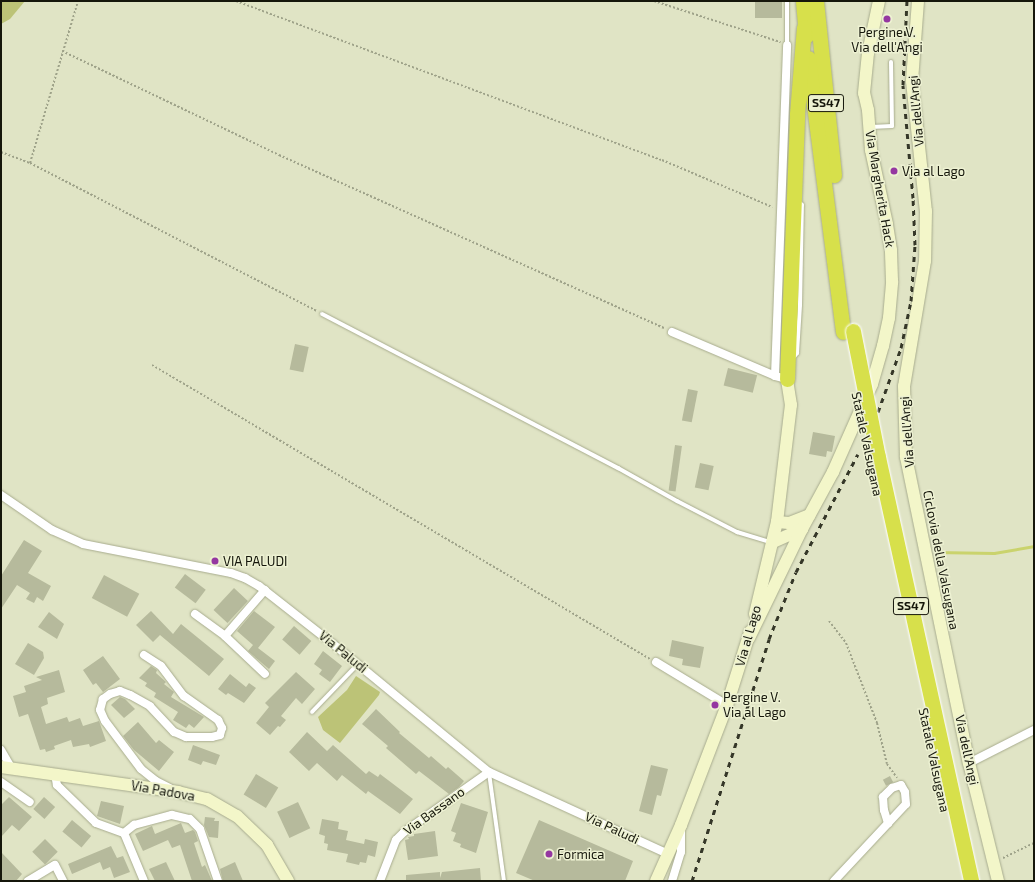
<!DOCTYPE html>
<html>
<head>
<meta charset="utf-8">
<style>
  body { margin:0 }
  #map { position:relative; width:1035px; height:882px; overflow:hidden; background:#e0e4c5; font-family:"Exo 2",sans-serif }
  div>[style] { position:absolute }
  [style*='--x'] { left:calc(var(--x)*1px); top:calc(var(--y)*1px); width:calc(var(--w)*1px); rotate:calc(var(--a)*1deg) }
  .green>* { inset:0; background:#bcc377 }
  .stream>* { height:3px; margin:-1.5px; padding:0 1.5px; transform-origin:1.5px; border-radius:1.5px; background:#cad36d }
  .building>* { inset:0; background:#b6ba9c; transform-origin:0 0 }
  .path>* { height:2px; margin-top:-1px; transform-origin:0; background:repeating-linear-gradient(90deg,#9ea289 0 2px,transparent 0 4px) }
  .roads { filter:drop-shadow(0 0 1px #a8ac8e) drop-shadow(0 0 1px #a8ac8e) }
  .lane>* { height:4px; margin:-2px; padding:0 2px; transform-origin:2px; border-radius:2px; background:#fff }
  .street>* { height:8px; margin:-4px; padding:0 4px; transform-origin:4px; border-radius:4px; background:#fff }
  .secondary>* { height:12px; margin:-6px; padding:0 6px; transform-origin:6px; border-radius:6px; background:#f3f6c9 }
  .highway>* { height:15px; margin:-7.5px; padding:0 7.5px; transform-origin:7.5px; border-radius:7.5px; background:#d7e04b }
  .rail>* { height:3px; margin-top:-1.5px; transform-origin:0; background:repeating-linear-gradient(90deg,#353728 0 5px,transparent 0 10px) }
  .bridges { filter:drop-shadow(0 0 1px #fff) drop-shadow(0 0 1px #fff) }
  .highway-bridge>* { height:15px; margin:-7.5px; padding:0 7.5px; transform-origin:7.5px; border-radius:7.5px; background:#d7e04b }
  .dots>* { width:11px; height:11px; translate:-50% -50%; box-sizing:border-box; border:2px solid #edf1d2; border-radius:50% }
  span { translate:-50% -50%; white-space:nowrap; text-align:center; line-height:1.15; -webkit-text-stroke:3px #edf1d2; paint-order:stroke }
  .shield-label span { padding:1px 3px; background:#edf1d2; border:1px solid; border-radius:3px; -webkit-text-stroke-width:0 }
  .shield-label { font-size:12px; color:#15160b; font-weight:700 }
  .poi-label { font-size:13px; color:#15160b }
  .left { translate:0 -50%; text-align:left }
  .street-label { font-size:13px; color:#15160b }
  .frame { position:absolute; inset:0; border:2px solid #15160b; pointer-events:none }
</style>
</head>
<body>
<div id="map">
  <div class="green">
    <i style="clip-path:polygon(1px 1px,25px 1px,10px 19px,1px 24px)"></i>
    <i style="clip-path:polygon(356px 676px,380px 692px,379px 695px,340px 743px,323px 730px,318px 717px,347px 690px)"></i>
  </div>
  <div class="stream">
    <i style="--x:935;--y:552;--w:59;--a:1"></i>
    <i style="--x:994;--y:553;--w:41;--a:-9.9"></i>
  </div>
  <div class="building">
    <i style="left:755px;top:1px;width:27px;height:17px"></i>
    <i style="left:295px;top:344px;width:14px;height:26px;rotate:12deg"></i>
    <i style="left:728px;top:368px;width:30px;height:18px;rotate:14deg"></i>
    <i style="left:688px;top:389px;width:10px;height:32px;rotate:11deg"></i>
    <i style="clip-path:polygon(813px 432px,835px 436px,832px 452px,827px 451px,826px 457px,809px 454px)"></i>
    <i style="left:675px;top:445px;width:7px;height:46px;rotate:8deg"></i>
    <i style="left:700px;top:463px;width:14px;height:25px;rotate:12deg"></i>
    <i style="clip-path:polygon(24px 540px,42px 551px,28px 573px,51px 586px,43px 601px,37px 597px,34px 603px,26px 599px,30px 593px,17px 585px,1px 609px,1px 576px)"></i>
    <i style="left:185px;top:574px;width:26px;height:17px;rotate:37deg"></i>
    <i style="left:104px;top:575px;width:40px;height:26px;rotate:28deg"></i>
    <i style="left:234px;top:588px;width:19px;height:30px;rotate:43deg"></i>
    <i style="clip-path:polygon(151px 611px,173px 634px,181px 624px,224px 659px,209px 676px,160px 635px,153px 642px,136px 625px)"></i>
    <i style="clip-path:polygon(254px 611px,275px 627px,258px 648px,275px 661px,269px 669px,248px 651px,253px 645px,237px 631px)"></i>
    <i style="clip-path:polygon(49px 612px,64px 624px,57px 639px,38px 627px)"></i>
    <i style="left:294px;top:626px;width:23px;height:18px;rotate:41deg"></i>
    <i style="clip-path:polygon(672px 640px,704px 647px,700px 668px,682px 665px,683px 659px,669px 656px)"></i>
    <i style="clip-path:polygon(28px 643px,43px 652px,44px 658px,34px 675px,15px 664px)"></i>
    <i style="clip-path:polygon(323px 651px,342px 666px,330px 682px,319px 674px,322px 670px,314px 664px)"></i>
    <i style="clip-path:polygon(103px 656px,120px 679px,103px 692px,96px 683px,93px 685px,83px 670px)"></i>
    <i style="clip-path:polygon(151px 666px,157px 670px,156px 673px,166px 682px,164px 684px,174px 692px,171px 697px,204px 717px,194px 728px,189px 724px,186px 728px,173px 720px,178px 712px,154px 697px,156px 693px,145px 686px,147px 683px,139px 678px)"></i>
    <i style="clip-path:polygon(59px 670px,65px 692px,47px 698px,48px 704px,41px 707px,46px 724px,67px 717px,69px 722px,80px 718px,83px 726px,99px 721px,106px 741px,90px 747px,89px 744px,73px 747px,71px 740px,54px 746px,55px 749px,46px 752px,45px 749px,40px 750px,28px 714px,19px 717px,13px 696px,26px 692px,24px 686px,42px 680px,36px 677px)"></i>
    <i style="clip-path:polygon(296px 672px,315px 689px,302px 704px,296px 698px,281px 716px,286px 720px,280px 727px,278px 726px,270px 735px,256px 723px,269px 707px,265px 703px)"></i>
    <i style="clip-path:polygon(230px 674px,246px 687px,249px 683px,256px 688px,244px 703px,228px 693px,226px 695px,218px 689px)"></i>
    <i style="clip-path:polygon(120px 697px,125px 699px,135px 709px,124px 718px,111px 705px)"></i>
    <i style="clip-path:polygon(376px 709px,400px 732px,399px 733px,429px 758px,431px 756px,446px 769px,448px 767px,464px 781px,459px 787px,449px 794px,419px 771px,416px 774px,386px 748px,388px 746px,362px 724px)"></i>
    <i style="clip-path:polygon(138px 722px,156px 743px,159px 740px,174px 752px,159px 771px,134px 750px,123px 736px)"></i>
    <i style="clip-path:polygon(307px 732px,327px 751px,333px 745px,366px 774px,369px 771px,378px 777px,380px 774px,413px 799px,400px 814px,368px 791px,366px 794px,342px 775px,337px 781px,317px 763px,309px 771px,289px 752px)"></i>
    <i style="clip-path:polygon(193px 745px,220px 755px,216px 765px,203px 761px,201px 765px,188px 760px)"></i>
    <i style="clip-path:polygon(651px 765px,668px 769px,661px 796px,657px 795px,652px 815px,639px 811px)"></i>
    <i style="left:256px;top:774px;width:26px;height:24px;rotate:31deg"></i>
    <i style="left:890px;top:776px;width:7px;height:8px;rotate:63deg"></i>
    <i style="clip-path:polygon(9px 797px,32px 817px,19px 831px,12px 825px,1px 837px,1px 805px)"></i>
    <i style="left:44px;top:797px;width:15px;height:16px;rotate:42deg"></i>
    <i style="clip-path:polygon(101px 801px,124px 806px,120px 824px,97px 816px)"></i>
    <i style="left:298px;top:802px;width:29px;height:23px;rotate:65deg"></i>
    <i style="clip-path:polygon(461px 803px,488px 812px,476px 853px,460px 847px,461px 844px,453px 841px,456px 833px,451px 831px)"></i>
    <i style="clip-path:polygon(205px 817px,215px 818px,214px 821px,219px 821px,218px 838px,209px 837px,204px 825px)"></i>
    <i style="clip-path:polygon(322px 819px,339px 822px,338px 829px,348px 831px,346px 840px,364px 844px,365px 839px,378px 842px,375px 857px,368px 855px,366px 863px,360px 862px,359px 865px,346px 862px,348px 854px,327px 850px,328px 844px,324px 843px,325px 836px,319px 834px)"></i>
    <i style="left:72px;top:820px;width:25px;height:15px;rotate:40deg"></i>
    <i style="clip-path:polygon(539px 820px,633px 861px,625px 881px,535px 881px,516px 873px)"></i>
    <i style="clip-path:polygon(181px 823px,185px 833px,193px 830px,195px 832px,198px 841px,194px 843px,202px 867px,205px 865px,212px 881px,192px 881px,180px 845px,172px 848px,168px 840px,143px 851px,135px 834px,152px 826px,155px 834px)"></i>
    <i style="clip-path:polygon(435px 831px,438px 856px,408px 860px,405px 840px,409px 839px,408px 837px,414px 836px,414px 834px)"></i>
    <i style="left:45px;top:839px;width:18px;height:18px;rotate:45deg"></i>
    <i style="clip-path:polygon(111px 846px,117px 858px,123px 856px,130px 872px,114px 878px,110px 867px,103px 870px,100px 862px,72px 874px,68px 864px)"></i>
    <i style="clip-path:polygon(1px 852px,22px 874px,16px 881px,1px 881px)"></i>
    <i style="clip-path:polygon(166px 862px,175px 881px,155px 881px,149px 869px)"></i>
    <i style="clip-path:polygon(235px 862px,243px 881px,223px 881px,220px 869px)"></i>
    <i style="clip-path:polygon(480px 868px,481px 881px,406px 881px,406px 875px,440px 872px,440px 878px,442px 872px)"></i>
  </div>
  <div class="path">
    <i style="--x:236;--y:1;--w:455;--a:20.5"></i>
    <i style="--x:662;--y:160;--w:120;--a:23.1"></i>
    <i style="--x:654;--y:1;--w:133;--a:18"></i>
    <i style="--x:62;--y:51;--w:241;--a:25.6"></i>
    <i style="--x:279;--y:155;--w:422;--a:24.2"></i>
    <i style="--x:1;--y:152;--w:31;--a:21"></i>
    <i style="--x:30;--y:163;--w:323;--a:27.3"></i>
    <i style="--x:30;--y:163;--w:169;--a:-73.5"></i>
    <i style="--x:152;--y:365;--w:578;--a:30.56"></i>
    <i style="--x:829;--y:621;--w:28;--a:52"></i>
    <i style="--x:846;--y:643;--w:86;--a:68.8"></i>
    <i style="--x:877;--y:723;--w:42;--a:76.3"></i>
    <i style="--x:887;--y:764;--w:17;--a:54"></i>
    <i style="--x:1003;--y:858;--w:34;--a:-26"></i>
  </div>
  <div class="roads">
    <div class="lane">
      <i style="--x:787;--y:45;--w:44;--a:-90"></i>
      <i style="--x:871;--y:127;--w:21;--a:-3"></i>
      <i style="--x:892;--y:126;--w:64;--a:-90.9"></i>
      <i style="--x:322;--y:314;--w:334;--a:27.5"></i>
      <i style="--x:618;--y:468;--w:68;--a:29.2"></i>
      <i style="--x:677;--y:501;--w:68;--a:27.3"></i>
      <i style="--x:737;--y:532;--w:34;--a:17"></i>
      <i style="--x:792;--y:359;--w:8;--a:-50"></i>
      <i style="--x:797;--y:353;--w:48;--a:-86.4"></i>
      <i style="--x:800;--y:305;--w:100;--a:-88.9"></i>
      <i style="--x:802;--y:205;--w:6;--a:-135"></i>
      <i style="--x:312;--y:712;--w:66;--a:-46.2"></i>
      <i style="--x:489;--y:773;--w:109;--a:82.1"></i>
    </div>
    <div class="street">
      <i style="--x:672;--y:332;--w:112;--a:23.1"></i>
      <i style="--x:787;--y:379;--w:12;--a:-166"></i>
      <i style="--x:775;--y:376;--w:331;--a:-87.9"></i>
      <i style="--x:1;--y:495;--w:62;--a:34.5"></i>
      <i style="--x:52;--y:530;--w:34;--a:24"></i>
      <i style="--x:83;--y:544;--w:151;--a:11.1"></i>
      <i style="--x:231;--y:573;--w:15;--a:20"></i>
      <i style="--x:245;--y:578;--w:16;--a:30"></i>
      <i style="--x:259;--y:586;--w:94;--a:38.1"></i>
      <i style="--x:333;--y:644;--w:202;--a:39.4"></i>
      <i style="--x:489;--y:772;--w:197;--a:24.6"></i>
      <i style="--x:195;--y:614;--w:37;--a:36"></i>
      <i style="--x:225;--y:636;--w:55;--a:43.5"></i>
      <i style="--x:225;--y:636;--w:61;--a:-49"></i>
      <i style="--x:144;--y:655;--w:20;--a:33"></i>
      <i style="--x:161;--y:666;--w:38;--a:53"></i>
      <i style="--x:184;--y:696;--w:42;--a:35.2"></i>
      <i style="--x:218;--y:720;--w:9;--a:63"></i>
      <i style="--x:222;--y:728;--w:7;--a:106"></i>
      <i style="--x:220;--y:735;--w:8;--a:166"></i>
      <i style="--x:212;--y:737;--w:26;--a:180"></i>
      <i style="--x:186;--y:737;--w:13;--a:-157"></i>
      <i style="--x:174;--y:732;--w:35;--a:-133"></i>
      <i style="--x:150;--y:706;--w:23;--a:-151"></i>
      <i style="--x:130;--y:695;--w:11;--a:-158"></i>
      <i style="--x:120;--y:691;--w:10;--a:163"></i>
      <i style="--x:110;--y:694;--w:9;--a:144"></i>
      <i style="--x:103;--y:699;--w:11;--a:105"></i>
      <i style="--x:100;--y:710;--w:12;--a:66"></i>
      <i style="--x:105;--y:721;--w:60;--a:53.1"></i>
      <i style="--x:141;--y:769;--w:19;--a:39"></i>
      <i style="--x:156;--y:781;--w:16;--a:27"></i>
      <i style="--x:656;--y:662;--w:83;--a:31.2"></i>
      <i style="--x:1;--y:750;--w:22;--a:60"></i>
      <i style="--x:969;--y:763;--w:73;--a:-26.9"></i>
      <i style="--x:55;--y:774;--w:11;--a:80"></i>
      <i style="--x:57;--y:785;--w:54;--a:44.3"></i>
      <i style="--x:96;--y:823;--w:30;--a:20"></i>
      <i style="--x:1;--y:782;--w:35;--a:35"></i>
      <i style="--x:28;--y:881;--w:31;--a:-31"></i>
      <i style="--x:55;--y:865;--w:18;--a:63"></i>
      <i style="--x:144;--y:881;--w:52;--a:-112.6"></i>
      <i style="--x:124;--y:833;--w:13;--a:-39"></i>
      <i style="--x:134;--y:825;--w:39;--a:-15"></i>
      <i style="--x:172;--y:815;--w:18;--a:13"></i>
      <i style="--x:190;--y:819;--w:14;--a:45"></i>
      <i style="--x:200;--y:829;--w:55;--a:70.9"></i>
      <i style="--x:380;--y:881;--w:44;--a:-68.7"></i>
      <i style="--x:396;--y:840;--w:11;--a:-45"></i>
      <i style="--x:404;--y:832;--w:104;--a:-35.2"></i>
      <i style="--x:672;--y:881;--w:30;--a:-73"></i>
      <i style="--x:681;--y:852;--w:25;--a:-90"></i>
      <i style="--x:834;--y:881;--w:105;--a:-46.9"></i>
      <i style="--x:906;--y:804;--w:12;--a:-95"></i>
      <i style="--x:905;--y:792;--w:8;--a:-120"></i>
      <i style="--x:901;--y:785;--w:9;--a:162"></i>
      <i style="--x:892;--y:788;--w:13;--a:135"></i>
      <i style="--x:883;--y:797;--w:13;--a:86"></i>
      <i style="--x:884;--y:810;--w:14;--a:73"></i>
    </div>
    <div class="secondary">
      <i style="--x:918;--y:1;--w:80;--a:94.3"></i>
      <i style="--x:912;--y:81;--w:131;--a:83.9"></i>
      <i style="--x:926;--y:211;--w:50;--a:91.1"></i>
      <i style="--x:925;--y:261;--w:127;--a:99.5"></i>
      <i style="--x:904;--y:386;--w:71;--a:88.4"></i>
      <i style="--x:906;--y:457;--w:312;--a:78.4"></i>
      <i style="--x:969;--y:763;--w:122;--a:76.2"></i>
      <i style="--x:777;--y:522;--w:12;--a:5"></i>
      <i style="--x:789;--y:523;--w:22;--a:-21"></i>
      <i style="--x:773;--y:542;--w:32;--a:-24"></i>
      <i style="--x:755;--y:614;--w:95;--a:-76.6"></i>
      <i style="--x:777;--y:522;--w:118;--a:-83.2"></i>
      <i style="--x:791;--y:405;--w:26;--a:-99"></i>
      <i style="--x:749;--y:638;--w:121;--a:-64.1"></i>
      <i style="--x:802;--y:529;--w:65;--a:-61.5"></i>
      <i style="--x:833;--y:472;--w:96;--a:-66.1"></i>
      <i style="--x:872;--y:384;--w:40;--a:-74"></i>
      <i style="--x:883;--y:346;--w:29;--a:-78"></i>
      <i style="--x:889;--y:318;--w:37;--a:-85"></i>
      <i style="--x:892;--y:281;--w:31;--a:-92"></i>
      <i style="--x:891;--y:250;--w:26;--a:-99"></i>
      <i style="--x:887;--y:224;--w:76;--a:-102.2"></i>
      <i style="--x:871;--y:150;--w:40;--a:-94.3"></i>
      <i style="--x:868;--y:110;--w:17;--a:-103"></i>
      <i style="--x:864;--y:93;--w:40;--a:-84.3"></i>
      <i style="--x:868;--y:53;--w:53;--a:-78.1"></i>
      <i style="--x:1;--y:767;--w:179;--a:8"></i>
      <i style="--x:178;--y:792;--w:30;--a:14"></i>
      <i style="--x:207;--y:799;--w:34;--a:30"></i>
      <i style="--x:237;--y:816;--w:42;--a:44"></i>
      <i style="--x:267;--y:845;--w:42;--a:59.7"></i>
      <i style="--x:656;--y:881;--w:61;--a:-65.9"></i>
      <i style="--x:681;--y:825;--w:129;--a:-69"></i>
      <i style="--x:727;--y:705;--w:77;--a:-72.5"></i>
    </div>
    <div class="highway">
      <i style="--x:803;--y:1;--w:35;--a:85"></i>
      <i style="--x:816;--y:1;--w:175;--a:84.1"></i>
      <i style="--x:808;--y:58;--w:276;--a:82.7"></i>
      <i style="--x:787;--y:379;--w:265;--a:-87.8"></i>
      <i style="--x:797;--y:114;--w:87;--a:-85.4"></i>
    </div>
  </div>
  <div class="rail">
    <i style="--x:878;--y:412;--w:68;--a:-70.2"></i>
    <i style="--x:901;--y:348;--w:48;--a:-78"></i>
    <i style="--x:911;--y:301;--w:56;--a:-85.9"></i>
    <i style="--x:915;--y:245;--w:47;--a:-92.4"></i>
    <i style="--x:913;--y:198;--w:113;--a:-95.1"></i>
    <i style="--x:903;--y:85;--w:84;--a:-87.3"></i>
    <i style="--x:692;--y:881;--w:254;--a:-72.3"></i>
    <i style="--x:769;--y:639;--w:72;--a:-68.1"></i>
    <i style="--x:796;--y:572;--w:133;--a:-62.3"></i>
  </div>
  <div class="bridges">
    <div class="highway-bridge">
      <i style="--x:853;--y:331;--w:128;--a:78.8"></i>
      <i style="--x:878;--y:457;--w:434;--a:77.6"></i>
    </div>
  </div>
  <div class="dots">
    <i style="left:887px;top:19px;background:#9537a1"></i>
    <i style="left:894px;top:171px;background:#9537a1"></i>
    <i style="left:215px;top:561px;background:#9537a1"></i>
    <i style="left:715px;top:705px;background:#9537a1"></i>
    <i style="left:549px;top:854px;background:#9537a1"></i>
  </div>
  <div class="shield-label">
    <span style="left:826px;top:103px">SS47</span>
    <span style="left:911px;top:606px">SS47</span>
  </div>
  <div class="poi-label">
    <span style="left:887px;top:40px">Pergine V.<br>Via dell'Angi</span>
    <span class="left" style="left:902px;top:171px">Via al Lago</span>
    <span class="left" style="left:223px;top:561px">VIA PALUDI</span>
    <span class="left" style="left:723px;top:705px">Pergine V.<br>Via al Lago</span>
    <span class="left" style="left:557px;top:854px">Formica</span>
  </div>
  <div class="street-label">
    <span style="left:916px;top:111px;rotate:-95deg">Via dell'Angi</span>
    <span style="left:880px;top:189px;rotate:80deg">Via Margherita Hack</span>
    <span style="left:907px;top:432px;rotate:-94deg">Via dell'Angi</span>
    <span style="left:867px;top:444px;rotate:78deg">Statale Valsugana</span>
    <span style="left:941px;top:560px;rotate:79deg">Ciclovia della Valsugana</span>
    <span style="left:748px;top:636px;rotate:-74deg">Via al Lago</span>
    <span style="left:343px;top:652px;rotate:39deg">Via Paludi</span>
    <span style="left:967px;top:750px;rotate:78deg">Via dell'Angi</span>
    <span style="left:934px;top:760px;rotate:78deg">Statale Valsugana</span>
    <span style="left:163px;top:791px;rotate:10deg">Via Padova</span>
    <span style="left:434px;top:811px;rotate:-36deg">Via Bassano</span>
    <span style="left:612px;top:828px;rotate:25deg">Via Paludi</span>
  </div>
  <div class="frame"></div>
</div>
</body>
</html>
